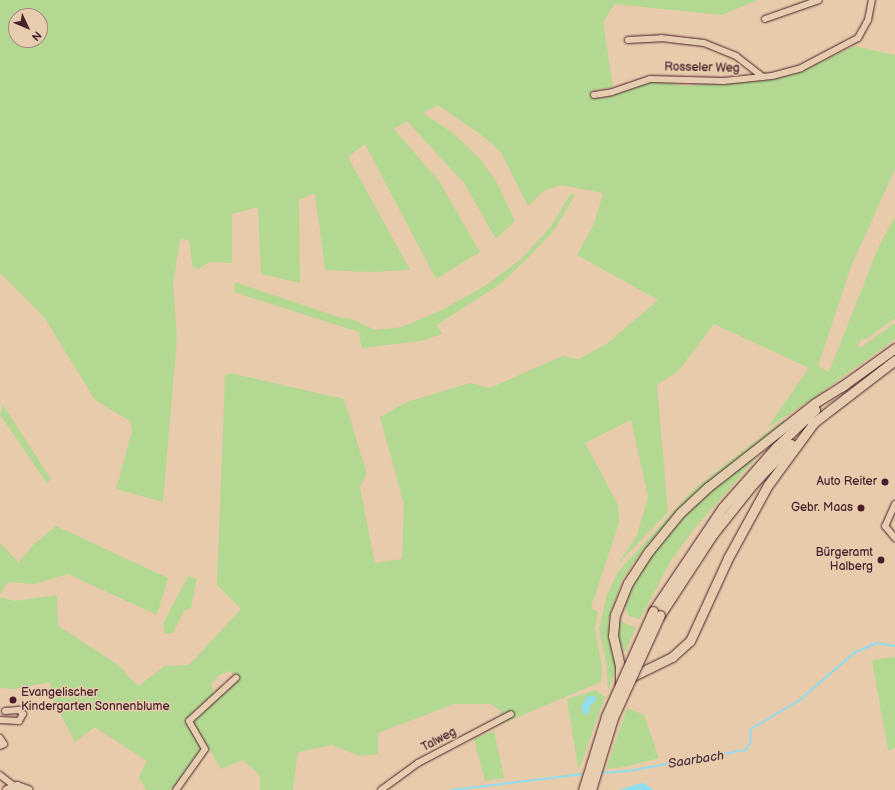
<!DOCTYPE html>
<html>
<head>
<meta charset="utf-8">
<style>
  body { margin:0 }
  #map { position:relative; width:895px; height:790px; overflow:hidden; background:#e7cbaa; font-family:"Balsamiq Sans",sans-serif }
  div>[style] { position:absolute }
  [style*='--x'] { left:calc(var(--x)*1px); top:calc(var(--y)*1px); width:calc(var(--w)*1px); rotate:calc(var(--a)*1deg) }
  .green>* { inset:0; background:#b3d892 }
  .water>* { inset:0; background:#90ddef }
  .stream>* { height:1.5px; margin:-0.75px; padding:0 0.75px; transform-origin:0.75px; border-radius:0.75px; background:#90ddef }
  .roads { filter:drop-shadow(0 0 1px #4a1f2b) drop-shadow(0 0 1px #4a1f2b) }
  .minor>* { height:6px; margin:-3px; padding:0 3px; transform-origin:3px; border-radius:3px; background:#e7cdaf }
  .major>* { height:8px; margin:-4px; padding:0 4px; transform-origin:4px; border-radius:4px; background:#e7cdaf }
  .highway>* { height:9px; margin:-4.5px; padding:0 4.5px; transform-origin:4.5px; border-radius:4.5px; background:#e7cdaf }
  .bridges { filter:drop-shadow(0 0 1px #4a1f2b) drop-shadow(0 0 1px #4a1f2b) }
  .highway-bridge>* { height:9px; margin:-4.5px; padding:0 4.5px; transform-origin:4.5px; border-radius:4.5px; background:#e7cdaf }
  .dots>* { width:11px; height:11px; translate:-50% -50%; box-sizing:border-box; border:2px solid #e7cdaf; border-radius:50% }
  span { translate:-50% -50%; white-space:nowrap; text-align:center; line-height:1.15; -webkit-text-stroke:3px #e7cdaf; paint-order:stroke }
  .street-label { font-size:12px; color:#4a1f2b }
  .poi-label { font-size:12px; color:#4a1f2b }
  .right { translate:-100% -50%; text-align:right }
  .left { translate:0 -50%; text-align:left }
  .water-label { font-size:13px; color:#51323f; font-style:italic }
  .north { position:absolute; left:8px; top:8px; width:40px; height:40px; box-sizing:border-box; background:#e7cdaf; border:1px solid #a8877a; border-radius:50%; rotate:134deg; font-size:11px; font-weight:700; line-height:16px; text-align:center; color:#4a1f2b }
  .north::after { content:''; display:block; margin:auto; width:14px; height:18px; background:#4a1f2b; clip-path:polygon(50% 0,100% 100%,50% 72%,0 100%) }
</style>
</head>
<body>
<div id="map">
  <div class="green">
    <i style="clip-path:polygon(evenodd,0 0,758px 0,722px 15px,614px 4px,603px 23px,613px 87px,593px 90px,594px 99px,615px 95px,649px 82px,661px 81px,686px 86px,766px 80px,801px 72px,854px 46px,895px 55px,895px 169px,850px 269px,818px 366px,829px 372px,879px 246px,895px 217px,895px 318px,866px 339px,862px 338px,858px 346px,860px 348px,895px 323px,895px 339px,811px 400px,767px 428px,809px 368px,714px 324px,678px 371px,657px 385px,668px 512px,618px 564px,637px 535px,648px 497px,631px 420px,585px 443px,618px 505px,619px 523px,591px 608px,598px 612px,595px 628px,602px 667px,601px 682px,499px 725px,503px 720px,500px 710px,490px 704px,454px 704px,378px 733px,378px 754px,359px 756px,332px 745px,298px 752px,293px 790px,260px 790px,260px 776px,243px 760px,221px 769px,193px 722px,236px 678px,230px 671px,219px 675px,211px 684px,215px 697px,186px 720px,202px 748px,171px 790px,146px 790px,139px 777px,147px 761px,95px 727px,75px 742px,52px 697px,50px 682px,15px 689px,0 688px,0 597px,14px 601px,57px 595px,58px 626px,117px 664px,138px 686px,165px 666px,189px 665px,241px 609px,217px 585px,225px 376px,230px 373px,344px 399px,367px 474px,360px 487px,375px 563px,402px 559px,404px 505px,380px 417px,407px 402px,470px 383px,490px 388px,563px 356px,579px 359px,608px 343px,658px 300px,577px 255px,594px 224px,603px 193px,561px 185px,545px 190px,528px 206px,501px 152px,480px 134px,438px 105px,423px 113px,453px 133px,480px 159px,496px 181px,515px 221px,496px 239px,464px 183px,407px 121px,394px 129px,439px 181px,480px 252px,436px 279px,365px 144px,348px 157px,410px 270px,369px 272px,325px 270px,315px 193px,299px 200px,300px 283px,261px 274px,258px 207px,232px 214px,232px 263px,210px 262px,198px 269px,193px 268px,189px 240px,180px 239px,173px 284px,177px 338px,163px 502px,116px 489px,132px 431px,130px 421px,95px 400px,44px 317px,0 273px,0 0,16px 16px,40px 16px,40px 40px,16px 40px,16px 16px)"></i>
    <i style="clip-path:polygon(571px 193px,575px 195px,555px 229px,531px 255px,499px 285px,437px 325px,442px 334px,421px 341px,362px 348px,359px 332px,234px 292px,235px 282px,342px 318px,352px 319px,375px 330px,402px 327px,442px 310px,488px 284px,520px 260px,550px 228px)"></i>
    <i style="clip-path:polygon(3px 405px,51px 479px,47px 483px,0 415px)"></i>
    <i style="clip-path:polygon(783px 420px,784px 422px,696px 492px,638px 557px,622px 580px,608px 622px,617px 666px,608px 691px,607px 666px,599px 629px,607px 595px,618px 572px,693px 490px)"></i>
    <i style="clip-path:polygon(753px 455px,756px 458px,695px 528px,670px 562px,640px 619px,629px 616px,625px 608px,626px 597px,647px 559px,682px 518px)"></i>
    <i style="clip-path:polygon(56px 526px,168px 578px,157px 615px,68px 574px,35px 584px,8px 582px,0 594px,0 543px,19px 563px,34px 544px)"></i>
    <i style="clip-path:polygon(188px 576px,197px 579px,191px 608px,184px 611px,173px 633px,165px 634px,163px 624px)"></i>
    <i style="clip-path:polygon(618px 620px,636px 628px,625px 652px,618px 639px)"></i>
    <i style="clip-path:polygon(895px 657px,895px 748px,888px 750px,872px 660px)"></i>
    <i style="clip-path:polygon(596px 690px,605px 697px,580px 767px,578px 767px,567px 699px)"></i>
    <i style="clip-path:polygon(627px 708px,644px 715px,659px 758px,628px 766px,606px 769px)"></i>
    <i style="clip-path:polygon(494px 731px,504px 778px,485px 781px,474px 739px)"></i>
  </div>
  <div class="water">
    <i style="clip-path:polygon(592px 695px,596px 697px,596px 700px,590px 706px,589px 713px,584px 715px,581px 707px,587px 697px)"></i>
    <i style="clip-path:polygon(643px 783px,654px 790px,619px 790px,638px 784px)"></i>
  </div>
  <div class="stream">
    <i style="--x:600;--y:773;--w:28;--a:-4"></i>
    <i style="--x:628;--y:771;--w:120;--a:-10.1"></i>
    <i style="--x:746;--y:750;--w:8;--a:-60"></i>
    <i style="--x:750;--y:743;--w:14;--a:-86"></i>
    <i style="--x:751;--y:729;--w:57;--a:-30.6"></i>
    <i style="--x:800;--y:700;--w:72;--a:-41"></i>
    <i style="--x:854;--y:653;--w:24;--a:-24"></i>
    <i style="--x:876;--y:643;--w:19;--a:9"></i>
    <i style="--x:452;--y:790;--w:134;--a:-6.9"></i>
  </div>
  <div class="roads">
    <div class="minor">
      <i style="--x:765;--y:19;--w:57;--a:-19.4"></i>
      <i style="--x:628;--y:40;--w:33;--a:-3"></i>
      <i style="--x:661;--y:38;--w:43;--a:6.6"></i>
      <i style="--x:704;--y:43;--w:35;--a:22"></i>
      <i style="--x:736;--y:56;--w:34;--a:38"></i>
      <i style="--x:594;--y:95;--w:18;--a:-9"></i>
      <i style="--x:612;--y:92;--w:40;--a:-18.9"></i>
      <i style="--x:650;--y:79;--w:74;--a:1.5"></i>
      <i style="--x:724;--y:81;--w:48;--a:-5.9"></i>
      <i style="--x:772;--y:76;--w:30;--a:-15"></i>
      <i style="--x:801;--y:68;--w:64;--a:-27.8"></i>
      <i style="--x:858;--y:38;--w:21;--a:-61"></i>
      <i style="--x:868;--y:20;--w:20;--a:-79"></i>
      <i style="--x:895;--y:504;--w:24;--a:114"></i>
      <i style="--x:885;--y:526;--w:16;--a:50"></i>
      <i style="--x:0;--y:720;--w:19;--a:3"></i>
      <i style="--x:19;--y:721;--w:8;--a:-60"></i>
      <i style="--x:23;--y:714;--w:6;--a:-135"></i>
      <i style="--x:19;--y:710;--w:14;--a:176"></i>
      <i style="--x:0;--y:738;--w:7;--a:56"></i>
      <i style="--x:4;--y:744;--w:4;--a:153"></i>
      <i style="--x:0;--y:775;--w:18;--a:38"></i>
      <i style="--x:176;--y:790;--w:50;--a:-54.7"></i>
      <i style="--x:205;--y:749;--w:32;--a:-120"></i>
      <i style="--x:189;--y:721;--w:64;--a:-42.5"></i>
      <i style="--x:381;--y:790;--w:46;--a:-36.1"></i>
      <i style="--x:418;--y:763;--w:105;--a:-27.8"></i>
    </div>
    <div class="major">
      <i style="--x:7;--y:790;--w:11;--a:-22"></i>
      <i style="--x:17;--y:786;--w:12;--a:20"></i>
    </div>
    <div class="highway">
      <i style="--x:841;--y:387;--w:67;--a:-35.8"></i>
      <i style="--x:812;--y:424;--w:105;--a:-37.6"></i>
      <i style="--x:653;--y:611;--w:125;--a:-56.1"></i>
      <i style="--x:723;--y:507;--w:80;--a:-48.5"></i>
      <i style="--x:776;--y:447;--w:54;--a:-43.5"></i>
      <i style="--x:660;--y:615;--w:97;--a:-56.8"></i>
      <i style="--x:713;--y:534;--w:64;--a:-51.3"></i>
      <i style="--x:753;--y:484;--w:55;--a:-46.5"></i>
      <i style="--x:629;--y:678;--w:48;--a:-26"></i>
      <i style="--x:672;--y:657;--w:24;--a:-42"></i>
      <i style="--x:690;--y:641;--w:91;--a:-65.4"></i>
      <i style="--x:728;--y:558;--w:83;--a:-61.3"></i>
      <i style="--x:768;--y:485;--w:79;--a:-53.7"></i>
      <i style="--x:620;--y:683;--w:17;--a:-90"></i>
      <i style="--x:620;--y:666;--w:31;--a:-103"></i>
      <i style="--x:613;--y:636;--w:21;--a:-85"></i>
      <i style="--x:615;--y:615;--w:35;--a:-68"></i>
      <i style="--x:628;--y:583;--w:38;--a:-57"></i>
      <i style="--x:649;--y:551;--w:49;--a:-50.8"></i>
      <i style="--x:680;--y:513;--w:38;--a:-43"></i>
      <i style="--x:708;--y:487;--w:136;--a:-38.1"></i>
      <i style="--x:815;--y:403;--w:36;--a:-32"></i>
    </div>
  </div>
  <div class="bridges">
    <div class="highway-bridge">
      <i style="--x:583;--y:790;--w:77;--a:-72.7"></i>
      <i style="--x:606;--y:716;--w:115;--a:-65.9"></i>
      <i style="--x:591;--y:790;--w:75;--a:-73"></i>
      <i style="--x:613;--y:718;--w:113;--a:-65.5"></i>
    </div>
  </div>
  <div class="dots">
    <i style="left:885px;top:482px;background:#4a1f2b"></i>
    <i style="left:861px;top:508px;background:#4a1f2b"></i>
    <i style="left:881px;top:560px;background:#4a1f2b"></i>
    <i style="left:13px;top:700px;background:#4a1f2b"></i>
  </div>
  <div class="street-label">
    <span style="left:702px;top:68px;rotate:1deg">Rosseler Weg</span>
    <span style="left:439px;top:740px;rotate:-28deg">Talweg</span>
  </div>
  <div class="poi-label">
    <span class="right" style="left:877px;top:482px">Auto Reiter</span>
    <span class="right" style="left:853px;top:508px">Gebr. Maas</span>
    <span class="right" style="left:873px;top:560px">Bürgeramt<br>Halberg</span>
    <span class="left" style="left:21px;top:700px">Evangelischer<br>Kindergarten Sonnenblume</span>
  </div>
  <div class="water-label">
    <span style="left:696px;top:760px;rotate:-9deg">Saarbach</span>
  </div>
  <div class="north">N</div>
</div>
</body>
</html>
